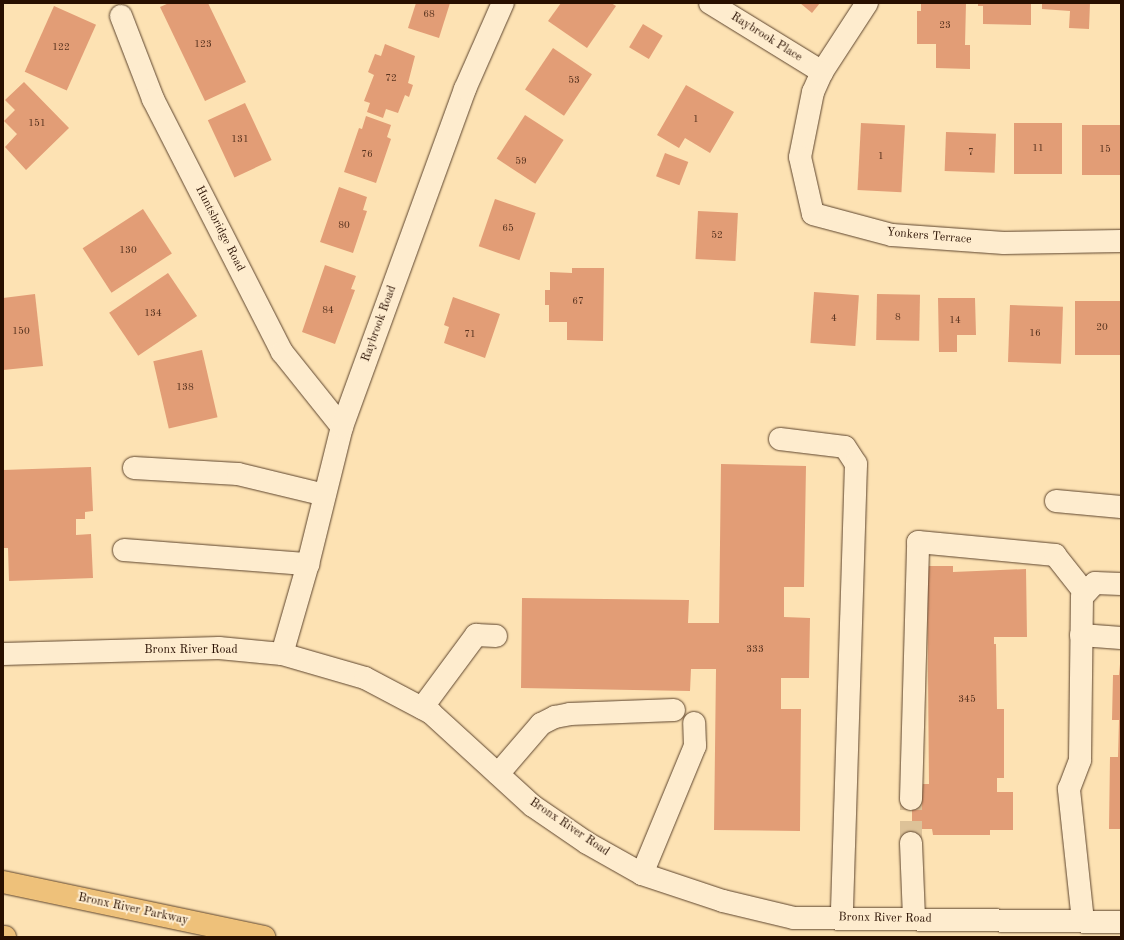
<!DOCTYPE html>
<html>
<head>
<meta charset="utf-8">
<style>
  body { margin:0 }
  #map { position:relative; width:1124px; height:940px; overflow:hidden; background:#fde2b3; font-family:"Old Standard TT",serif }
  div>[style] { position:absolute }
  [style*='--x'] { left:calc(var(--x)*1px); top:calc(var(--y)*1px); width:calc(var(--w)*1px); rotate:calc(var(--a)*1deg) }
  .building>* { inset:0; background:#e29d76; transform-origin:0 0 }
  .minor-tunnel>* { height:22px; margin-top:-11px; transform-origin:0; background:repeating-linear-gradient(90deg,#ddc298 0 22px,transparent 0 33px) }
  .roads { filter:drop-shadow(0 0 1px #5d442d) drop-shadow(0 0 1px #5d442d) }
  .minor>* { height:22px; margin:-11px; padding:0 11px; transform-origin:11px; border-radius:11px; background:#feecce }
  .highway>* { height:22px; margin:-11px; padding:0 11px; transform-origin:11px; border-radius:11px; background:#eec17a }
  span { translate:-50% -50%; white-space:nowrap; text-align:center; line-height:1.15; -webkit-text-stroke:4px #feecce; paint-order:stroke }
  .number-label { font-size:10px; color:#56321e }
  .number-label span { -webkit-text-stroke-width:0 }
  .street-label { font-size:12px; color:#280f00 }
  .frame { position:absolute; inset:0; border:4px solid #280f00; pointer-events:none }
</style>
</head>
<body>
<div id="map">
  <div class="building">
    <i style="clip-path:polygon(169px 3px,208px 3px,246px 82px,205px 101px,160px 7px)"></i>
    <i style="clip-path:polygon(416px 3px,450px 3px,439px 38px,408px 28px)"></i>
    <i style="clip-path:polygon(561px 3px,611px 3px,616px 6px,587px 48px,548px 21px)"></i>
    <i style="clip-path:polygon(800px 3px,820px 3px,812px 13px)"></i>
    <i style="clip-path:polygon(921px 3px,966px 3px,965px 45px,970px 45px,970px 69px,936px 68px,936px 44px,917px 44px,917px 11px,921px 11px)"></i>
    <i style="clip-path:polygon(978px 3px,1031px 3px,1031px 25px,983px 24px,983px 6px,978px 6px)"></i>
    <i style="clip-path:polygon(1042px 3px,1090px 3px,1089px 29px,1069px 28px,1070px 11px,1042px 9px)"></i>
    <i style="left:54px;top:6px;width:46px;height:72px;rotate:24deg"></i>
    <i style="left:643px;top:24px;width:23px;height:27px;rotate:31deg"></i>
    <i style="clip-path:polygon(385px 44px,415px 56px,408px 83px,413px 85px,409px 97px,405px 95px,398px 113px,386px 109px,383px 118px,367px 112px,370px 103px,364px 101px,374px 75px,368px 72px,375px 54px,381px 56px)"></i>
    <i style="left:553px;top:48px;width:47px;height:50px;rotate:34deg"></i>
    <i style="clip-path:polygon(24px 82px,69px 128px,26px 170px,5px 147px,17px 134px,4px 121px,15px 110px,5px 100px)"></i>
    <i style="clip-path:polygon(686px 85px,734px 112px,710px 153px,685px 138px,679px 148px,657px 135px)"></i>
    <i style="left:245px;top:103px;width:63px;height:41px;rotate:65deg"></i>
    <i style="left:525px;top:115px;width:46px;height:52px;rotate:33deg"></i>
    <i style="clip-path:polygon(366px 116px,391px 125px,387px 137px,391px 139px,376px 183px,344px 172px,359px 128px,362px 129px)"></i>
    <i style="left:861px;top:123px;width:44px;height:67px;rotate:3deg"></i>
    <i style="left:1014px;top:123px;width:48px;height:51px"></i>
    <i style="left:1082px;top:125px;width:39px;height:50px"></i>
    <i style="left:946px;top:132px;width:50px;height:39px;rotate:2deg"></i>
    <i style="left:665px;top:153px;width:25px;height:25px;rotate:21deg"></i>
    <i style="clip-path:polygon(339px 187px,367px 197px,363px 210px,367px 211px,353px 253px,320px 242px)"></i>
    <i style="left:495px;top:199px;width:43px;height:50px;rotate:19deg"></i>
    <i style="left:143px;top:209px;width:53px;height:72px;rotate:57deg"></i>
    <i style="left:698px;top:211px;width:40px;height:48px;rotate:3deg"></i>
    <i style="clip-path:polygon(325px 265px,356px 276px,351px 289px,355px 290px,335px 344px,302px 332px)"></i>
    <i style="clip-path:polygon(572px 268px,604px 268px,603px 341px,567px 340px,567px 322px,549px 322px,549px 305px,545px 305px,545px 290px,550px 290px,550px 272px,572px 273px)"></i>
    <i style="left:168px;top:273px;width:52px;height:71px;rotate:56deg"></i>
    <i style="left:814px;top:292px;width:45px;height:51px;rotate:4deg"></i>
    <i style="clip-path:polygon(35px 294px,43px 366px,3px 370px,3px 298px)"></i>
    <i style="left:877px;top:294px;width:43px;height:46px;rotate:1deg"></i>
    <i style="clip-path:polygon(453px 297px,500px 314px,485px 358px,444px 343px,449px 327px,444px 325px)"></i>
    <i style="clip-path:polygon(938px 298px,975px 298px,976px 335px,957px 335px,957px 352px,939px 352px)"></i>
    <i style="left:1121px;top:301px;width:54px;height:46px;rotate:90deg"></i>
    <i style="left:1010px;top:305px;width:53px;height:57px;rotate:2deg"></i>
    <i style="left:202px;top:350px;width:69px;height:50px;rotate:77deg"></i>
    <i style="clip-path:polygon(721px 464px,806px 466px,804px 587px,784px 587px,784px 617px,810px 618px,809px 678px,781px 678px,781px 709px,801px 709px,800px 831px,714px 830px,716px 669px,691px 669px,690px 691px,521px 688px,522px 598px,689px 600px,688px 623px,719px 623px)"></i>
    <i style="clip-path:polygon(91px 467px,93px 511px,85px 512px,85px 519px,76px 519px,76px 535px,91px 534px,93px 578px,9px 581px,8px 548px,3px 548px,3px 470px)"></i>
    <i style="clip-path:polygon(927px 566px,953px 566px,953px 572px,1026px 569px,1027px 637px,994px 637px,994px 644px,996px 644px,997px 709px,1004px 709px,1004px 778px,997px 778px,997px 792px,1013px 792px,1013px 830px,990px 830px,990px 835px,933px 835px,932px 829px,912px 829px,912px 784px,929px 784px)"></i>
    <i style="clip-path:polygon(1120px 664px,1121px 829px,1109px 829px,1110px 757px,1118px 757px,1119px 720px,1112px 720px,1113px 675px,1119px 675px)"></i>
  </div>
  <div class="minor-tunnel">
    <i style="--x:911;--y:843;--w:44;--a:-90"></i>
  </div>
  <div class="roads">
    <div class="minor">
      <i style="--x:710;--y:3;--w:132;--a:31.6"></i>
      <i style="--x:867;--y:3;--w:82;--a:123.1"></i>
      <i style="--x:822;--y:72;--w:22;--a:114"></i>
      <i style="--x:813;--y:92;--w:66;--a:101.3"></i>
      <i style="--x:800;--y:157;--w:58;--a:77.2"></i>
      <i style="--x:813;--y:214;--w:82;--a:14.9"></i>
      <i style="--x:892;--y:235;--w:112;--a:4.1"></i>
      <i style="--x:1004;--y:243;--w:117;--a:-1"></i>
      <i style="--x:121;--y:16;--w:89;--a:68.9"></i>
      <i style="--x:153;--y:99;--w:284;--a:63"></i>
      <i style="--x:282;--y:352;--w:96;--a:51.3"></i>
      <i style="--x:780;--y:439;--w:65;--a:7"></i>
      <i style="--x:845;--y:447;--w:20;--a:57"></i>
      <i style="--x:856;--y:464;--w:455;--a:91.8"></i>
      <i style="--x:134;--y:468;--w:104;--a:3.3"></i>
      <i style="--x:238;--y:474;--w:89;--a:13.6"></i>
      <i style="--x:1056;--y:501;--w:65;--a:5.3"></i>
      <i style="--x:124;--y:550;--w:185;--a:4.4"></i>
      <i style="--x:1081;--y:635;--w:40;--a:4.3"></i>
      <i style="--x:3;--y:654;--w:216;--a:-1.6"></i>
      <i style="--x:219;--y:648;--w:63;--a:5.4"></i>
      <i style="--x:282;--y:654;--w:86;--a:16.1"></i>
      <i style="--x:365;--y:678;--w:75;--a:27.9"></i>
      <i style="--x:431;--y:713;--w:138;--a:42.4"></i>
      <i style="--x:533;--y:806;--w:65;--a:34.4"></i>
      <i style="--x:587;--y:843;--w:63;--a:29.4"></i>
      <i style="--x:642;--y:874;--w:85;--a:18.4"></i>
      <i style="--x:723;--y:901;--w:73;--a:13.5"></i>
      <i style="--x:794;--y:918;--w:327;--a:0.7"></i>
      <i style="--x:282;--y:654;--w:94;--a:-73.9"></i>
      <i style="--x:308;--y:564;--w:141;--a:-76.1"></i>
      <i style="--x:342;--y:427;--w:360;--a:-70"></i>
      <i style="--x:465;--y:89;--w:94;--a:-66.2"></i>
      <i style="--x:422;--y:708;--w:91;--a:-53.5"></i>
      <i style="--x:476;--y:635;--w:20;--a:3"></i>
      <i style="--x:498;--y:774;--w:66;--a:-49.3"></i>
      <i style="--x:541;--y:724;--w:16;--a:-27"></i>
      <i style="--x:555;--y:717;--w:15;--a:-11"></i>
      <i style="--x:570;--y:714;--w:104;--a:-2.2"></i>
      <i style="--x:911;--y:799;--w:257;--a:-88.4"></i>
      <i style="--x:918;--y:542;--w:138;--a:5.4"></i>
      <i style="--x:1055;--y:555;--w:48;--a:51.7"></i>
      <i style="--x:911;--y:843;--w:76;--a:87.7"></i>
      <i style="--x:642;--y:874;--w:139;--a:-67.5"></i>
      <i style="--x:695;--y:746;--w:23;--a:-92"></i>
      <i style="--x:1083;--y:921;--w:133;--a:-96.1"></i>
      <i style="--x:1069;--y:789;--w:31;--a:-69"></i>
      <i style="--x:1080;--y:760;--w:163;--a:-89.3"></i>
      <i style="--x:1082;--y:597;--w:19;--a:-47"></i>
      <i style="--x:1095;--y:583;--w:26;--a:2"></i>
    </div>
    <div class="highway">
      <i style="--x:3;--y:882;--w:267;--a:11.9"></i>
      <i style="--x:3;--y:937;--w:2;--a:0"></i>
    </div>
  </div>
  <div class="number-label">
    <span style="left:429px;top:15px">68</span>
    <span style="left:945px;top:26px">23</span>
    <span style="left:203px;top:45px">123</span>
    <span style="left:61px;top:48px">122</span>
    <span style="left:391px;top:79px">72</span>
    <span style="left:574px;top:81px">53</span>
    <span style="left:696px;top:120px">1</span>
    <span style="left:37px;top:124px">151</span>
    <span style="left:240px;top:140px">131</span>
    <span style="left:1038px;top:149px">11</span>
    <span style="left:1105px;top:150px">15</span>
    <span style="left:971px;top:153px">7</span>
    <span style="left:367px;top:155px">76</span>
    <span style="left:881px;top:157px">1</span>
    <span style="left:521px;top:162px">59</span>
    <span style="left:344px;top:226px">80</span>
    <span style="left:508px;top:229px">65</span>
    <span style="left:717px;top:236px">52</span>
    <span style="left:128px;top:251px">130</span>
    <span style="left:578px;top:302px">67</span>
    <span style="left:328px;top:311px">84</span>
    <span style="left:153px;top:314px">134</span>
    <span style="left:898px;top:318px">8</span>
    <span style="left:834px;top:319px">4</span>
    <span style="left:955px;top:321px">14</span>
    <span style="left:1102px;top:328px">20</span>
    <span style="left:21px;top:332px">150</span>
    <span style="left:1035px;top:334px">16</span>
    <span style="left:470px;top:335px">71</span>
    <span style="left:185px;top:388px">138</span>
    <span style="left:755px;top:650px">333</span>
    <span style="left:967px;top:700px">345</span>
  </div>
  <div class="street-label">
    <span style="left:766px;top:38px;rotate:32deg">Raybrook Place</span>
    <span style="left:219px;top:229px;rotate:63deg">Huntsbridge Road</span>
    <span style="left:929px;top:237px;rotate:5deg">Yonkers Terrace</span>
    <span style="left:380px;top:324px;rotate:-70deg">Raybrook Road</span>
    <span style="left:191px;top:651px">Bronx River Road</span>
    <span style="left:569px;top:828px;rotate:34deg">Bronx River Road</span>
    <span style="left:133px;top:910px;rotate:12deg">Bronx River Parkway</span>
    <span style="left:885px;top:919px;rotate:1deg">Bronx River Road</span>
  </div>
  <div class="frame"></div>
</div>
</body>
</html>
